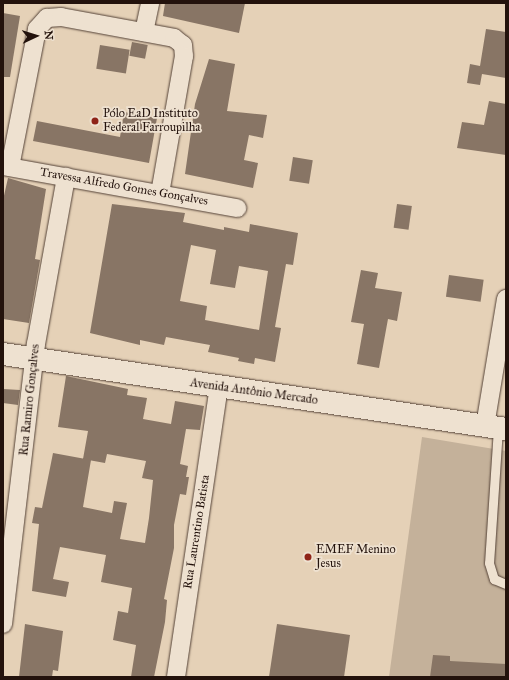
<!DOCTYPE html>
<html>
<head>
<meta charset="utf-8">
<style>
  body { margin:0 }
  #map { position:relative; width:509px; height:680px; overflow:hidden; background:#e5d1b7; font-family:"IM FELL Great Primer",serif }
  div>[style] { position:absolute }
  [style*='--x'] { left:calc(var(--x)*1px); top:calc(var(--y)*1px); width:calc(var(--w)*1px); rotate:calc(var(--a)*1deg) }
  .green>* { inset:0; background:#c4b19a }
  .building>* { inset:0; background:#887565; transform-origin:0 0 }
  .roads { filter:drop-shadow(0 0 1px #544237) drop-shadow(0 0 1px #544237) }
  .service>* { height:9px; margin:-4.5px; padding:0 4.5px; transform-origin:4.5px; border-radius:4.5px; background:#eee1d0 }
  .minor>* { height:18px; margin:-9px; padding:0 9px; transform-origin:9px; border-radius:9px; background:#eee1d0 }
  .tertiary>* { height:22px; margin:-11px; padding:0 11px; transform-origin:11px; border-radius:11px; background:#eee1d0 }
  .dots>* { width:11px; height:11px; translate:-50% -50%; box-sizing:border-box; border:2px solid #eee1d0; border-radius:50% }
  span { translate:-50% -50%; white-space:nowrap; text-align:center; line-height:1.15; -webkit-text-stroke:3.5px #eee1d0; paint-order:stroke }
  .poi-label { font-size:12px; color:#23120c }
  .left { translate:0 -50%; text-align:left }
  .street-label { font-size:12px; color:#23120c }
  .frame { position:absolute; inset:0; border:4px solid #23120c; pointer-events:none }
  .north { position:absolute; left:16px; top:16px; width:40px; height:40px; -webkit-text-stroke:3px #eee1d0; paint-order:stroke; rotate:86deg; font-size:11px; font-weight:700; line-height:16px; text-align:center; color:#23120c }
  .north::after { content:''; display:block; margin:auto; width:14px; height:18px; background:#23120c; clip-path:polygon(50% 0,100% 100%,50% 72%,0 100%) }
</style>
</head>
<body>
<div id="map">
  <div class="green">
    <i style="clip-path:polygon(422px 437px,506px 451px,506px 677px,389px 677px)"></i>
  </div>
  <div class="building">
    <i style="clip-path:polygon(165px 3px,245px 3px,239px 33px,163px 16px)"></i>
    <i style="clip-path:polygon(3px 13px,20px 16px,10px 77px,3px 77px)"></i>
    <i style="clip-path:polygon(486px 29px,506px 32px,506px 78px,482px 74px,480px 85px,467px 83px,470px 64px,480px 66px)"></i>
    <i style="left:132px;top:42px;width:16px;height:14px;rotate:11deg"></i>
    <i style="left:100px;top:45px;width:30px;height:24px;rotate:9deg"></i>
    <i style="clip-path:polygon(209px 59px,235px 64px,227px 111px,267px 115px,263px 138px,249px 135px,244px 160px,258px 163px,253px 188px,185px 174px,195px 104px)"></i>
    <i style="clip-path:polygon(489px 101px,506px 104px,506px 155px,457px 148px,462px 122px,484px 125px)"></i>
    <i style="clip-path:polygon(124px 112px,157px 118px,149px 163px,33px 141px,37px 121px,120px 137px)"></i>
    <i style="left:293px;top:157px;width:20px;height:24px;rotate:9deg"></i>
    <i style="clip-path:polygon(8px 178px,46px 189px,35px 259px,40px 260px,29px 323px,3px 319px,3px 200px)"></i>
    <i style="clip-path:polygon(evenodd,112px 204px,185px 213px,183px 222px,224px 230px,224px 227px,249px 232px,250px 224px,298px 233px,293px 265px,286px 264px,275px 327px,281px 328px,275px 362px,255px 358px,254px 364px,238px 361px,239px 358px,208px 352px,210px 345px,166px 337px,164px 345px,140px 340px,140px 345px,90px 333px,112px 204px,191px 245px,216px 250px,210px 284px,235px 288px,239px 266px,268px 271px,259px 330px,205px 320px,207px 306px,180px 301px,191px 245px)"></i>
    <i style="left:397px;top:204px;width:15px;height:24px;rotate:8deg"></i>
    <i style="clip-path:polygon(361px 270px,378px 273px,375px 288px,402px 292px,397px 321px,388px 319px,379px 368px,357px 364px,364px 324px,351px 322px)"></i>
    <i style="left:449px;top:275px;width:35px;height:22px;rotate:8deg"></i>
    <i style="clip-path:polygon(66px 376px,128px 389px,127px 395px,147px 398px,143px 419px,171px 424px,175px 401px,204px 406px,200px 430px,186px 429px,180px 464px,188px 466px,186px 477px,189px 477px,186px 495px,180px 494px,174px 525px,174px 548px,164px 599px,167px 600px,165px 622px,154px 677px,131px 677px,136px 645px,113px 640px,118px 611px,128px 613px,132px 588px,101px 582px,106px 555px,60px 547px,53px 579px,69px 582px,66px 597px,32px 591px,39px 524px,32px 523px,35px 507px,42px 508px,53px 453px,91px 460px,83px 507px,112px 513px,114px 501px,127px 503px,120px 539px,145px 543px,149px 518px,153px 480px,142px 478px,146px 461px,107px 454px,105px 463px,83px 459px,88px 431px,58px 427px)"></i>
    <i style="clip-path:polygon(3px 389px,20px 390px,18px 405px,3px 403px)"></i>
    <i style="clip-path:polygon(25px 624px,63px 631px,58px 671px,53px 670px,52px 677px,19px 677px)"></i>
    <i style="clip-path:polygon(277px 624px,350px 635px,344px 677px,269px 677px)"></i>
    <i style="clip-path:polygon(433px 655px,450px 656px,450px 661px,506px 664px,506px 677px,430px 677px)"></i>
  </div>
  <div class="roads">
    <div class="service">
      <i style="--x:498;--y:428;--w:135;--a:93.8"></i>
      <i style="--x:489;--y:563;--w:17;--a:73"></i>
      <i style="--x:494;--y:579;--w:13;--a:23"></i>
    </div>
    <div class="minor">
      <i style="--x:144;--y:32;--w:30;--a:-78"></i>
      <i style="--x:3;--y:166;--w:238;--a:10.2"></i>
      <i style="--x:10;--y:167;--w:141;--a:-78.9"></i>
      <i style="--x:37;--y:29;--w:15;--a:-48"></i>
      <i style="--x:47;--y:18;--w:14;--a:-4"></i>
      <i style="--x:61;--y:17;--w:115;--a:10.5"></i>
      <i style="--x:174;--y:38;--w:11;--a:38"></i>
      <i style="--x:183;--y:45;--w:11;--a:85"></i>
      <i style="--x:184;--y:56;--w:139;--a:99.9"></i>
      <i style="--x:485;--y:426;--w:129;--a:-80.6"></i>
      <i style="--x:3;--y:624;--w:282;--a:-83.3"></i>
      <i style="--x:36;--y:344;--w:170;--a:-79.8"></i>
      <i style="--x:176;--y:677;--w:293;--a:-81.6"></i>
    </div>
    <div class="tertiary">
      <i style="--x:3;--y:354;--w:509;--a:8.48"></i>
    </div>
  </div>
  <div class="dots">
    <i style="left:95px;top:121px;background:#8f2418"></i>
    <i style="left:308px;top:557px;background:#8f2418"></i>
  </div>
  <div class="poi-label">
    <span class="left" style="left:103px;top:121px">Pólo EaD Instituto<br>Federal Farroupilha</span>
    <span class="left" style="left:316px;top:557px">EMEF Menino<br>Jesus</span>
  </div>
  <div class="street-label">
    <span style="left:124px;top:187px;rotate:10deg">Travessa Alfredo Gomes Gonçalves</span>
    <span style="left:254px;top:392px;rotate:8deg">Avenida Antônio Mercado</span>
    <span style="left:30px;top:400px;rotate:-84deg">Rua Ramiro Gonçalves</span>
    <span style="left:197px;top:532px;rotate:-81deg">Rua Laurentino Batista</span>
  </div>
  <div class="frame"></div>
  <div class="north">N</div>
</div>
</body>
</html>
